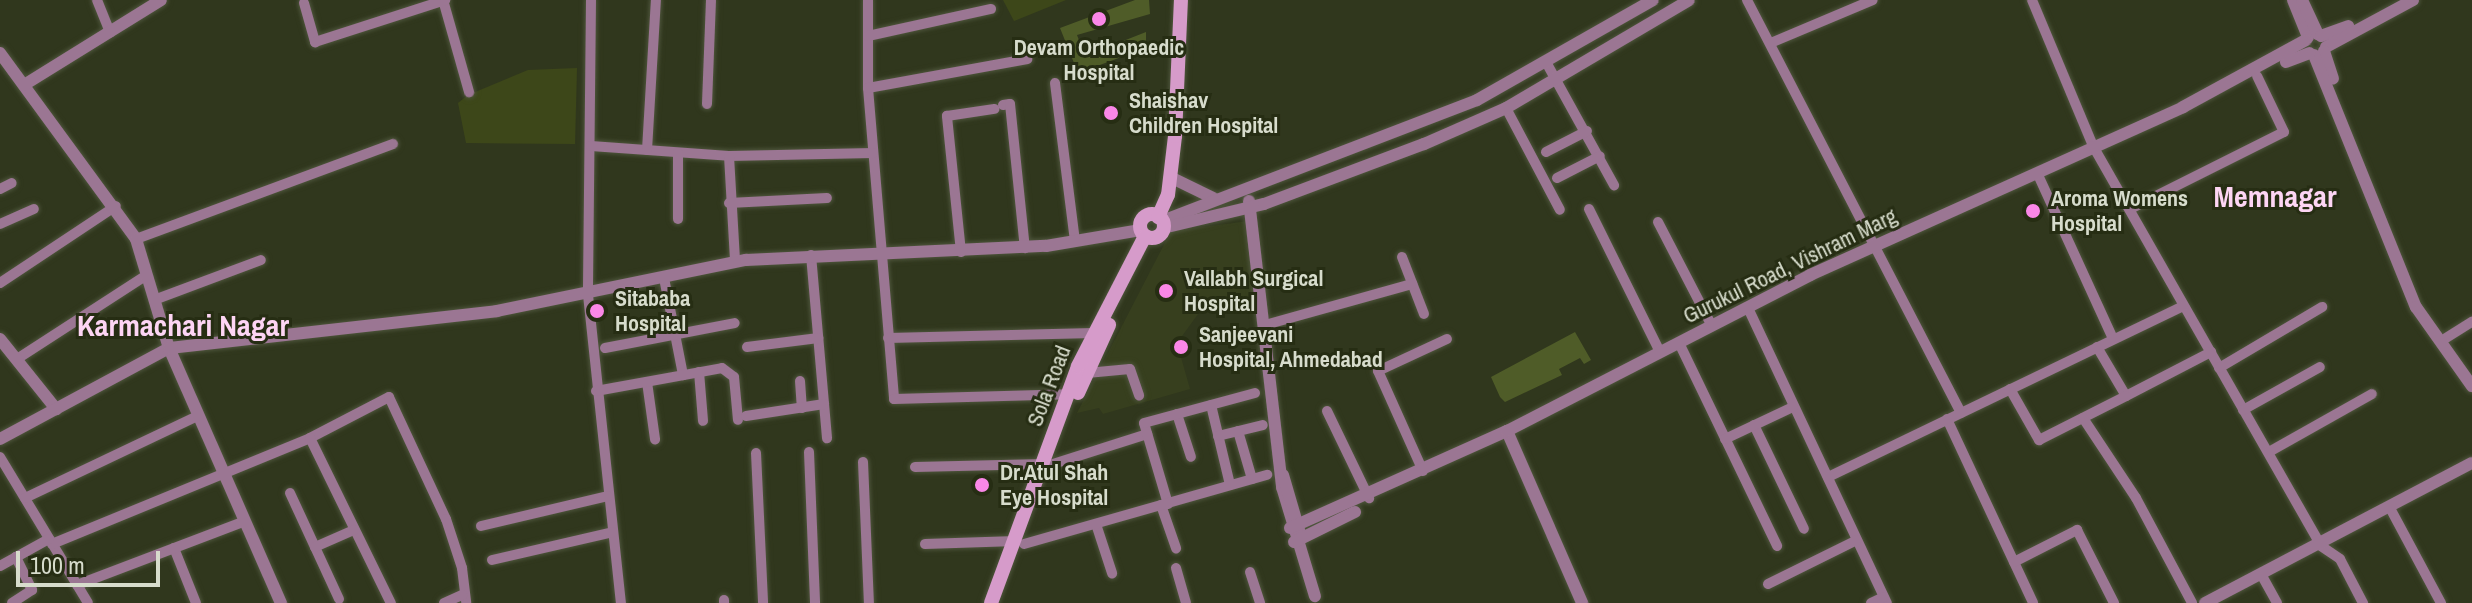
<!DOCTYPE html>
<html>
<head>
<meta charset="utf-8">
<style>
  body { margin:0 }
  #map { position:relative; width:2472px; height:603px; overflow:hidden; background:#30371d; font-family:"Archivo Narrow",sans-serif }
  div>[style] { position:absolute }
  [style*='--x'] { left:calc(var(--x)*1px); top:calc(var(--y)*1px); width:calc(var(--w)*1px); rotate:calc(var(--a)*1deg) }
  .built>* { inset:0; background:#373f1e }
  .green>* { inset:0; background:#3d4719 }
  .building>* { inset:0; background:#4f5c28 }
  .roads { filter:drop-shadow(0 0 2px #4e553c) drop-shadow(0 0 2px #4e553c) }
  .minor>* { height:10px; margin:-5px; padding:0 5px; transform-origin:5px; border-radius:5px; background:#9b7693 }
  .tertiary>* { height:12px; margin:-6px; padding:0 6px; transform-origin:6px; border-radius:6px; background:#9b7693 }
  .secondary>* { height:14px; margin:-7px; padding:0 7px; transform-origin:7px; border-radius:7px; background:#d69bca }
  .secondary>.ring { margin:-7px; padding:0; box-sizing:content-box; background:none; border:14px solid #d69bca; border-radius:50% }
  .dots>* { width:22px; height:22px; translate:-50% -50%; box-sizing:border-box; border:4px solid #262d13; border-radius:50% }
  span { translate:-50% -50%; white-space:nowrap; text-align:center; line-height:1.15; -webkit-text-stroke:6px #262d13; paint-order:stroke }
  .poi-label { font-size:22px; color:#d7dccc; font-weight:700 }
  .left { translate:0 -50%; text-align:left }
  .street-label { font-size:22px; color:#d7dccc }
  .district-label { font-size:30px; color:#fdd5f4; font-weight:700 }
  .scale { position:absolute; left:16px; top:551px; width:144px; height:36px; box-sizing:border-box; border:4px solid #d7dccc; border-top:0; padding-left:10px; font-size:24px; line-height:28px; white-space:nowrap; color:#d7dccc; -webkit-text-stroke:6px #262d13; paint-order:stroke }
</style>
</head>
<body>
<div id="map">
  <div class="built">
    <i style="clip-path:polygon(1249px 221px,1259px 302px,1201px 310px,1177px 343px,1190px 389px,1103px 414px,1099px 408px,1077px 413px,1171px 231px)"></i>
  </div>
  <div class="green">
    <i style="clip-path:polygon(1003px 0,1066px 0,1014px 21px)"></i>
    <i style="clip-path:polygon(577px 68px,575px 144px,466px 143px,458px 103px,468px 95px,528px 70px)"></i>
  </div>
  <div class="building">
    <i style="clip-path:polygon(1135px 0,1149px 0,1150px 14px,1077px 35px,1085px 56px,1146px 32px,1146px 48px,1078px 73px,1060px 28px)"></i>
    <i style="clip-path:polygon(1575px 332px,1591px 360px,1584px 364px,1580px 358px,1559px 369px,1562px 375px,1505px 402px,1500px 397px,1491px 377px)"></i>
  </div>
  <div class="roads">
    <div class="minor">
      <i style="--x:97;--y:0;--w:35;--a:68"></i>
      <i style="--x:443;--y:0;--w:96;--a:74.2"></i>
      <i style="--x:591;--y:0;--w:295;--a:90.6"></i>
      <i style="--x:588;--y:295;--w:310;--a:83.9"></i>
      <i style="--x:868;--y:0;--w:88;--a:90"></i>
      <i style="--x:868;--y:88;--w:312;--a:85.2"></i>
      <i style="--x:894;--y:399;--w:174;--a:-1.6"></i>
      <i style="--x:1747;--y:0;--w:465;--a:62.6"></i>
      <i style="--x:2032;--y:0;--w:158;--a:67.3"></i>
      <i style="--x:2093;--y:146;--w:460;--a:60.3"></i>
      <i style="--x:2321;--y:546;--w:23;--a:34"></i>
      <i style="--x:2340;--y:559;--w:50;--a:62.4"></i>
      <i style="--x:304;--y:3;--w:41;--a:74.2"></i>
      <i style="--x:315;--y:42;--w:137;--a:-17.9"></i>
      <i style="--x:868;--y:36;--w:126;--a:-12.4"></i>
      <i style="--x:1773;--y:42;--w:108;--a:-22.8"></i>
      <i style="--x:1546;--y:62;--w:141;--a:61.1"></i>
      <i style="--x:1055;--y:83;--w:159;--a:82.8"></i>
      <i style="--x:868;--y:88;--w:162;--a:-10.3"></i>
      <i style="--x:707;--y:104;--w:104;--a:-87.8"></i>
      <i style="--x:1003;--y:105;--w:7;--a:-8"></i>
      <i style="--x:1010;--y:104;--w:145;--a:84.1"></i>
      <i style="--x:1506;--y:108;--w:115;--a:62.1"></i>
      <i style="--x:591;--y:146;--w:138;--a:4.1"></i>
      <i style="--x:729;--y:156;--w:144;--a:-1.2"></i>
      <i style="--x:647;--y:150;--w:150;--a:-86.6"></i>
      <i style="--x:1546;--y:152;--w:46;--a:-27.1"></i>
      <i style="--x:678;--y:153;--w:66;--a:90"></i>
      <i style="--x:729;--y:156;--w:105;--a:86.7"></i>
      <i style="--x:2039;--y:177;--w:178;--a:65.4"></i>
      <i style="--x:1557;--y:178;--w:48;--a:-27.1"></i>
      <i style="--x:0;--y:189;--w:13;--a:-27"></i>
      <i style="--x:729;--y:203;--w:98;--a:-2.9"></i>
      <i style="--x:1589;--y:209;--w:160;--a:63.6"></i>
      <i style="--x:2130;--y:209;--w:172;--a:-26.6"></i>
      <i style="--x:2284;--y:132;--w:62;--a:-115.7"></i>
      <i style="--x:1658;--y:222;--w:117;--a:62.6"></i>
      <i style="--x:0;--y:224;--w:37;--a:-24"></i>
      <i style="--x:136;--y:239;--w:274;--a:-20.3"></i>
      <i style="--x:961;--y:252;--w:137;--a:-95.9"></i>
      <i style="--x:947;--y:116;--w:48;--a:-8.5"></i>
      <i style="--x:811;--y:255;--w:184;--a:85"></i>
      <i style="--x:1402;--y:257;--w:61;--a:68.9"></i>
      <i style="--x:664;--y:278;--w:99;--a:78.9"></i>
      <i style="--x:0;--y:283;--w:139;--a:-33.6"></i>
      <i style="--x:154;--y:300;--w:114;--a:-20.5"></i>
      <i style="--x:1748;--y:308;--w:326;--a:64.8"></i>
      <i style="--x:1265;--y:325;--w:153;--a:-15.6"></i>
      <i style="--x:888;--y:338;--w:206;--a:-1.4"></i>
      <i style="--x:2446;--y:338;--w:31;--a:-32"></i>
      <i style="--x:747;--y:347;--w:72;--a:-7.2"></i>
      <i style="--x:1681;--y:347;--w:221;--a:64.2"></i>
      <i style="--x:2097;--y:347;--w:57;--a:59.4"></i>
      <i style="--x:2126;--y:396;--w:96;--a:-27.4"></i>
      <i style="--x:605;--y:348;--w:132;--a:-10.9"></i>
      <i style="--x:17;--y:359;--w:155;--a:-32.9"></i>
      <i style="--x:2219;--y:368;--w:120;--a:-30.6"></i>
      <i style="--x:699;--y:372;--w:49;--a:85.3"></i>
      <i style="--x:1087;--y:373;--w:43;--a:-5.3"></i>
      <i style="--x:1130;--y:369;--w:28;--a:71"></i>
      <i style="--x:800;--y:381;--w:27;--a:86"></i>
      <i style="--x:647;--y:382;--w:58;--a:82"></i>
      <i style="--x:2010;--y:389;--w:59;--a:60.4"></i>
      <i style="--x:2039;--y:440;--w:97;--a:-26.8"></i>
      <i style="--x:596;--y:391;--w:128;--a:-10.3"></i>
      <i style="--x:722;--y:368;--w:15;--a:37"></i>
      <i style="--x:734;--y:377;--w:43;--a:84.7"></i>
      <i style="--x:1211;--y:405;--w:82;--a:76.6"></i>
      <i style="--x:2243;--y:410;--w:88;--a:-29.2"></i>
      <i style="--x:1327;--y:411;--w:97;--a:64.2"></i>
      <i style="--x:1177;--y:414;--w:45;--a:72"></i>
      <i style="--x:746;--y:416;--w:79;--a:-8.7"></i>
      <i style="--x:2083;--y:418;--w:96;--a:56.5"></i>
      <i style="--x:2136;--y:498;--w:119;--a:61.9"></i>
      <i style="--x:1947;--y:419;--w:203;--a:64.9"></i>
      <i style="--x:1754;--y:425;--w:115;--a:64.3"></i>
      <i style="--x:1238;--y:431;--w:50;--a:73.7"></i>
      <i style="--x:1218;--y:436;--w:46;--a:-13.7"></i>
      <i style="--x:310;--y:438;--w:89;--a:-27.4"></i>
      <i style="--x:389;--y:397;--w:135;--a:65"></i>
      <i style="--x:446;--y:519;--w:52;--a:71.9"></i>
      <i style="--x:462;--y:568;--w:35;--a:83"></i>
      <i style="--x:1725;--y:439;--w:75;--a:-25.2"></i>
      <i style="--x:809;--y:452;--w:151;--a:87.7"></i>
      <i style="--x:2269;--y:452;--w:118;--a:-29.4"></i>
      <i style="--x:756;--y:453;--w:150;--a:87.3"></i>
      <i style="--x:0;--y:457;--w:170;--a:58.9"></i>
      <i style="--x:863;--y:462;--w:141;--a:87.6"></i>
      <i style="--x:1053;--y:464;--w:99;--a:-17.7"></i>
      <i style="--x:915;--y:467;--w:129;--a:-1.3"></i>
      <i style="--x:1423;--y:471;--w:110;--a:-114.2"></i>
      <i style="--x:1378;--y:371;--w:76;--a:-24.9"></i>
      <i style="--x:1828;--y:477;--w:394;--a:-25.7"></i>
      <i style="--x:290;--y:493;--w:60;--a:65.2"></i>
      <i style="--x:25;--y:498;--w:191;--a:-25.4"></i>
      <i style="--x:1168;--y:504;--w:84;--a:-106.5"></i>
      <i style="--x:1144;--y:423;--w:115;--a:-15.1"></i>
      <i style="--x:1161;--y:505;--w:46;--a:70.8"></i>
      <i style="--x:2390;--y:508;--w:108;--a:61.8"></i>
      <i style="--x:1096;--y:524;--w:52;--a:71.9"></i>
      <i style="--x:481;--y:526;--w:130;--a:-13.3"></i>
      <i style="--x:52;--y:544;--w:279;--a:-22.3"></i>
      <i style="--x:310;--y:438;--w:184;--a:63.9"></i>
      <i style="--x:925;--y:544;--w:91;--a:-1.9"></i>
      <i style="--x:1024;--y:544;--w:253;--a:-15.9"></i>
      <i style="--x:174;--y:548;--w:59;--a:68.2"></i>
      <i style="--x:492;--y:560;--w:124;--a:-13"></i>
      <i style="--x:2014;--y:562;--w:71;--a:-26.9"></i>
      <i style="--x:2077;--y:530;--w:82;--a:63.1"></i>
      <i style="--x:0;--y:566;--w:56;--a:-28.9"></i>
      <i style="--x:1176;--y:568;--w:36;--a:74"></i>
      <i style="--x:1250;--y:572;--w:33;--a:72"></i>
      <i style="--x:2261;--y:574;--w:33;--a:61"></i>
      <i style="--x:1768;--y:584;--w:99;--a:-26.3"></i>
      <i style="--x:77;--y:585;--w:178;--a:-20.8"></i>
      <i style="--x:339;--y:599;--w:57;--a:-114.8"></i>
      <i style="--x:315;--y:547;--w:43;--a:-23.6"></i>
      <i style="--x:724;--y:600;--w:3;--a:90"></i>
      <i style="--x:12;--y:603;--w:24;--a:-33"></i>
      <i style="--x:32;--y:590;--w:37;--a:-116"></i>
      <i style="--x:444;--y:603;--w:20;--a:-24"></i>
      <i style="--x:1871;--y:603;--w:14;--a:-25"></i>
    </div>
    <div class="tertiary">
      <i style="--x:2293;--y:0;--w:40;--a:68"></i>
      <i style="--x:2302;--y:0;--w:38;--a:65"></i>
      <i style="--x:2321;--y:36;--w:29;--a:-20"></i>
      <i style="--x:2326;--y:47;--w:99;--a:-28.4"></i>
      <i style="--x:2324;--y:51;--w:29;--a:72"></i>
      <i style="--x:0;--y:53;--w:230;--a:53.8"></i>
      <i style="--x:136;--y:239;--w:114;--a:73.2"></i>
      <i style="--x:169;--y:348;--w:279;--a:66.3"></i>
      <i style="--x:2314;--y:55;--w:272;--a:68"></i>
      <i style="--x:2416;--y:307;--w:97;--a:54.7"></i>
      <i style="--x:2286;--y:62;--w:25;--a:-21"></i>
      <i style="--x:24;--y:85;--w:161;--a:-31.8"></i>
      <i style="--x:1170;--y:177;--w:48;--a:26"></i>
      <i style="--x:1249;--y:201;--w:288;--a:83.4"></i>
      <i style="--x:1282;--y:487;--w:114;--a:73.2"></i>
      <i style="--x:1162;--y:221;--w:337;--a:-21"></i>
      <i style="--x:1477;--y:100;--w:202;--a:-29.6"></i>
      <i style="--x:1163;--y:228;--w:104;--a:-13.4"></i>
      <i style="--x:1264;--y:204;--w:171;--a:-20.6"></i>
      <i style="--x:1424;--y:144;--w:90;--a:-23.7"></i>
      <i style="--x:1506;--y:108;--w:212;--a:-30.5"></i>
      <i style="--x:0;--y:339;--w:90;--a:51.3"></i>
      <i style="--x:1507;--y:431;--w:188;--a:66.4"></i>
      <i style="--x:0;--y:439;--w:192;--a:-28.3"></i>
      <i style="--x:169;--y:348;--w:330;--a:-6.4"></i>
      <i style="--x:497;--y:311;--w:254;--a:-11.6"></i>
      <i style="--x:746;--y:260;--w:300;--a:-2.7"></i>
      <i style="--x:1046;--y:246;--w:96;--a:-9.6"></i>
      <i style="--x:1283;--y:475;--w:60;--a:73.7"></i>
      <i style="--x:1290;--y:528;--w:238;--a:-24.1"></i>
      <i style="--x:1507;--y:431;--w:341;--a:-27.2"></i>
      <i style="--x:1810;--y:275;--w:409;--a:-24.2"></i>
      <i style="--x:2183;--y:107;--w:140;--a:-28.6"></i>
      <i style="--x:1294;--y:542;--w:68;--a:-26.2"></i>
      <i style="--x:2205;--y:603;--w:301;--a:-27.7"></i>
    </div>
    <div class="secondary">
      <i class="ring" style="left:1140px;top:214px;width:10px;height:10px"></i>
      <i style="--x:1158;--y:217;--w:24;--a:-66"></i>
      <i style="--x:1168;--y:195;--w:59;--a:-83.2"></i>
      <i style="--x:1175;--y:136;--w:136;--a:-87.5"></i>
      <i style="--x:1078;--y:393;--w:75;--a:-65.5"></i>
      <i style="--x:991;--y:603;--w:252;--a:-69.8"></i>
      <i style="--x:1078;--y:366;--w:146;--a:-62.7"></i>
    </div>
  </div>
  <div class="dots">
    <i style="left:1099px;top:19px;background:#fa87e7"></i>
    <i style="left:1111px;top:113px;background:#fa87e7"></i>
    <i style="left:2033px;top:211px;background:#fa87e7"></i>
    <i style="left:1166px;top:291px;background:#fa87e7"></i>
    <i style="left:597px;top:311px;background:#fa87e7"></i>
    <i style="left:1181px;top:347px;background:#fa87e7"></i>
    <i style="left:982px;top:485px;background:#fa87e7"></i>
  </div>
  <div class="poi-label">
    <span style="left:1099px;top:60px">Devam Orthopaedic<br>Hospital</span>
    <span class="left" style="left:1129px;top:113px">Shaishav<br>Children Hospital</span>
    <span class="left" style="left:2051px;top:211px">Aroma Womens<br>Hospital</span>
    <span class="left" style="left:1184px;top:291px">Vallabh Surgical<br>Hospital</span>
    <span class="left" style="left:615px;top:311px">Sitababa<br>Hospital</span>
    <span class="left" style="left:1199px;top:347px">Sanjeevani<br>Hospital, Ahmedabad</span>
    <span class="left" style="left:1000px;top:485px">Dr.Atul Shah<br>Eye Hospital</span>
  </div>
  <div class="street-label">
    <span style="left:1790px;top:266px;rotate:-26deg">Gurukul Road, Vishram Marg</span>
    <span style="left:1049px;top:386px;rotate:-69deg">Sola Road</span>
  </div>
  <div class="district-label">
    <span style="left:2275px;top:196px">Memnagar</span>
    <span style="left:183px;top:325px">Karmachari Nagar</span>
  </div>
  <div class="scale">100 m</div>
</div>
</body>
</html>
